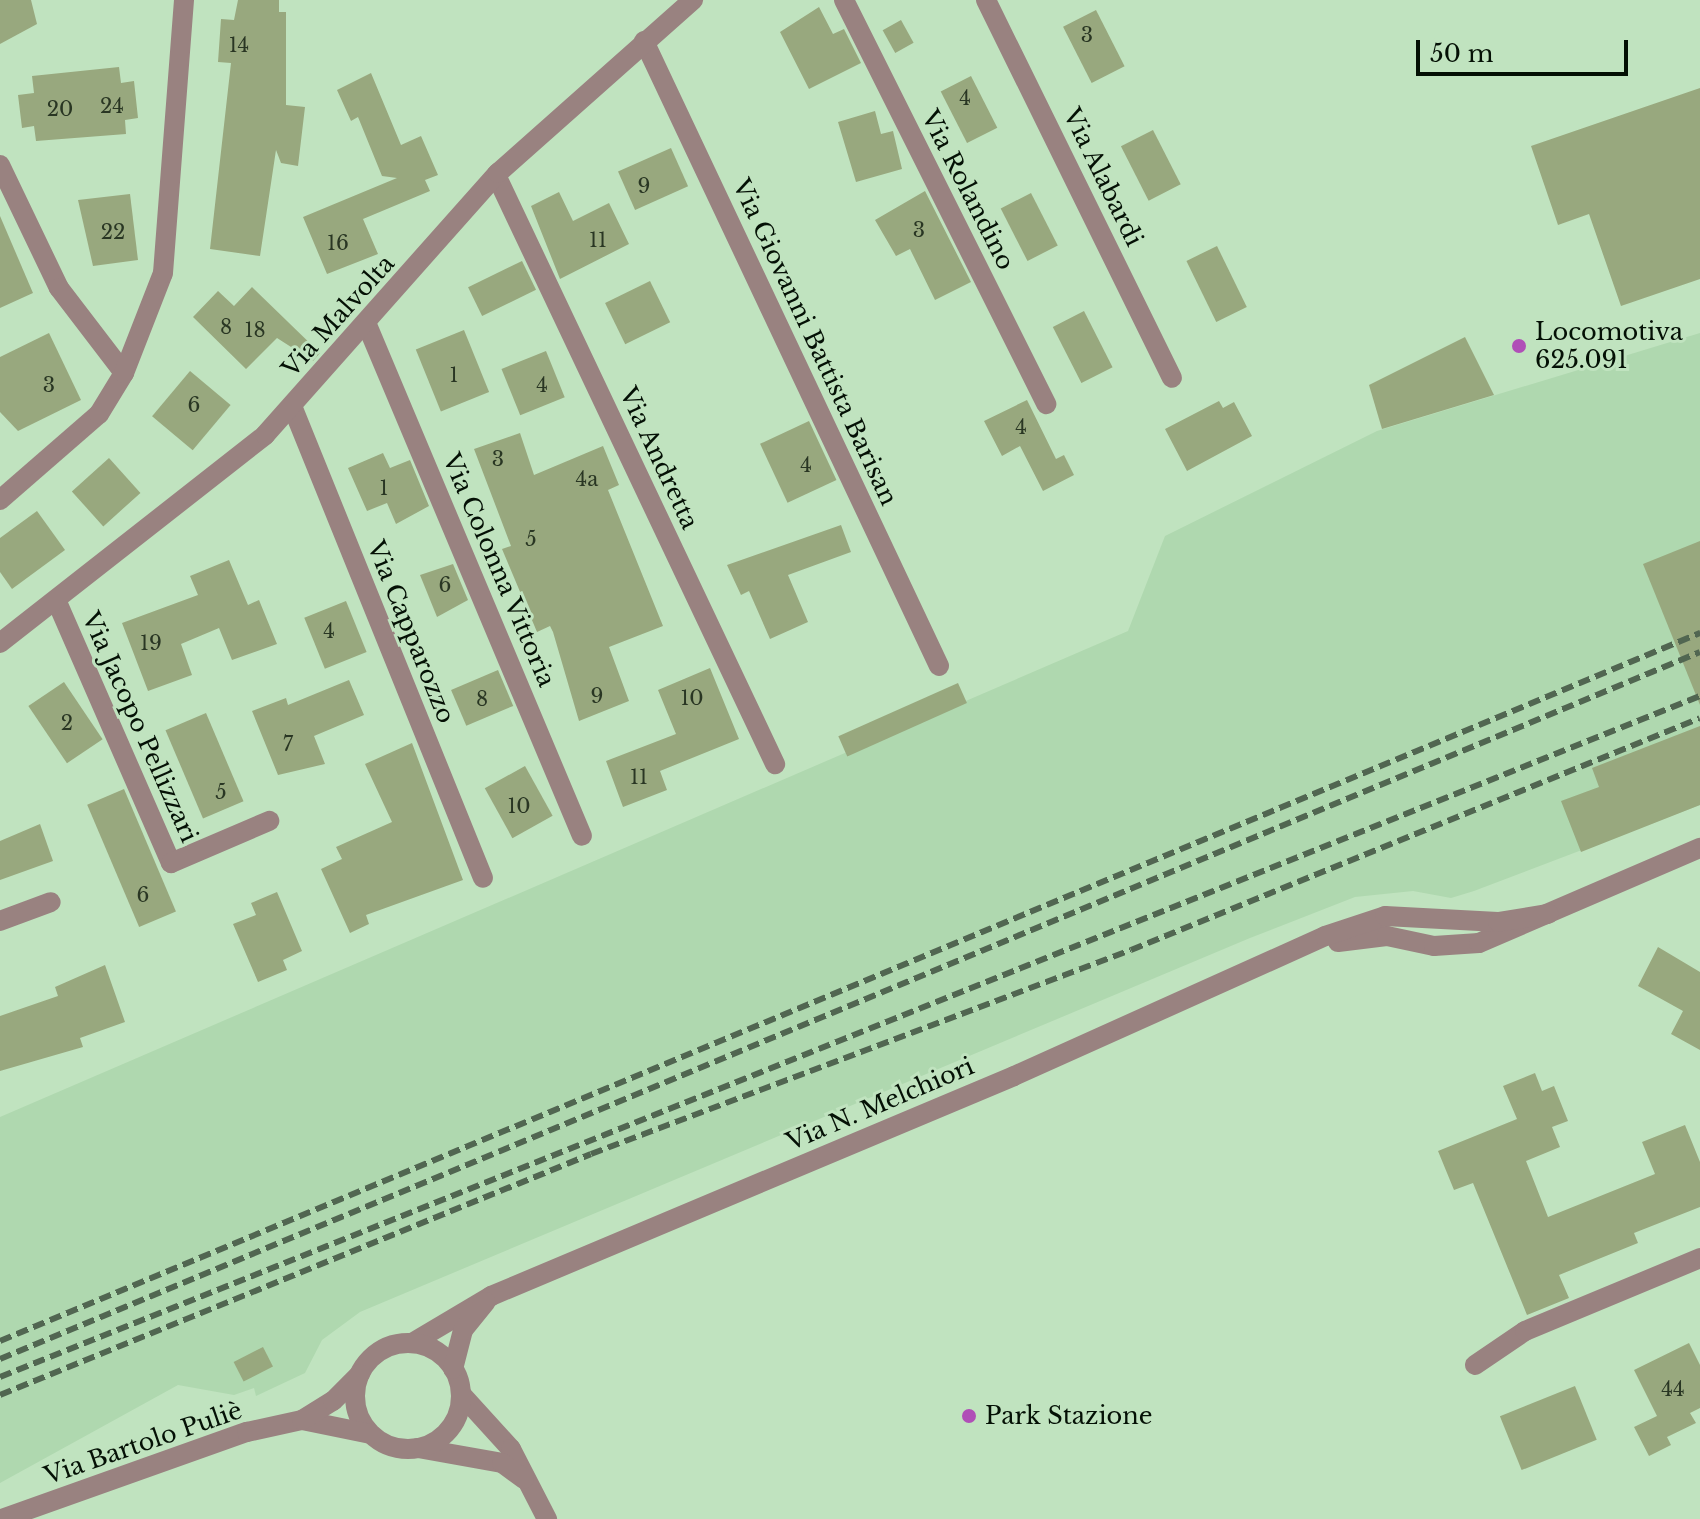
<!DOCTYPE html>
<html>
<head>
<meta charset="utf-8">
<style>
  body { margin:0 }
  #map { position:relative; width:1700px; height:1519px; overflow:hidden; background:#c0e3bf; font-family:"Libre Baskerville",serif }
  div>[style] { position:absolute }
  [style*='--x'] { left:calc(var(--x)*1px); top:calc(var(--y)*1px); width:calc(var(--w)*1px); rotate:calc(var(--a)*1deg) }
  .built>* { inset:0; background:#afd8af }
  .building>* { inset:0; background:#98a87e; transform-origin:0 0 }
  .minor>* { height:20px; margin:-10px; padding:0 10px; transform-origin:10px; border-radius:10px; background:#998280 }
  .tertiary>* { height:20px; margin:-10px; padding:0 10px; transform-origin:10px; border-radius:10px; background:#998280 }
  .tertiary>.ring { margin:-10px; padding:0; box-sizing:content-box; background:none; border:20px solid #998280; border-radius:50% }
  .rail>* { height:6px; margin-top:-3px; transform-origin:0; background:repeating-linear-gradient(90deg,#516651 0 12px,transparent 0 18px) }
  .dots>* { width:22px; height:22px; translate:-50% -50%; box-sizing:border-box; border:4px solid #c0e3bf; border-radius:50% }
  span { translate:-50% -50%; white-space:nowrap; text-align:center; line-height:1.15; -webkit-text-stroke:6px #c0e3bf; paint-order:stroke }
  .number-label { font-size:20px; color:#293623 }
  .number-label span { -webkit-text-stroke-width:0 }
  .street-label { font-size:24px; color:#041005 }
  .poi-label { font-size:24px; color:#041005 }
  .left { translate:0 -50%; text-align:left }
  .scale { position:absolute; left:1416px; top:40px; width:212px; height:36px; box-sizing:border-box; border:4px solid #041005; border-top:0; padding-left:10px; font-size:24px; line-height:28px; white-space:nowrap; color:#041005; -webkit-text-stroke:6px #c0e3bf; paint-order:stroke }
</style>
</head>
<body>
<div id="map">
  <div class="built">
    <i style="clip-path:polygon(1700px 333px,1700px 805px,1474px 891px,1451px 898px,1413px 891px,1355px 897px,1250px 938px,360px 1312px,322px 1340px,305px 1373px,256px 1396px,254px 1388px,234px 1395px,178px 1385px,0 1483px,0 1117px,1128px 631px,1165px 536px,1377px 431px)"></i>
  </div>
  <div class="building">
    <i style="clip-path:polygon(0 0,31px 0,37px 24px,0 44px)"></i>
    <i style="clip-path:polygon(238px 0,279px 0,279px 12px,286px 12px,286px 105px,305px 107px,298px 166px,281px 163px,276px 150px,260px 256px,210px 249px,231px 63px,218px 62px,221px 19px,234px 20px)"></i>
    <i style="clip-path:polygon(819px 7px,833px 34px,844px 29px,861px 63px,809px 89px,780px 32px)"></i>
    <i style="left:1096px;top:10px;width:63px;height:37px;rotate:63deg"></i>
    <i style="left:901px;top:20px;width:26px;height:21px;rotate:61deg"></i>
    <i style="clip-path:polygon(119px 67px,121px 83px,134px 81px,138px 118px,125px 120px,126px 134px,36px 141px,34px 126px,22px 128px,18px 95px,34px 93px,32px 76px)"></i>
    <i style="clip-path:polygon(371px 73px,401px 145px,421px 136px,438px 175px,425px 180px,430px 191px,363px 219px,378px 254px,327px 274px,303px 217px,397px 178px,382px 176px,358px 117px,351px 121px,337px 90px)"></i>
    <i style="left:971px;top:76px;width:58px;height:34px;rotate:63deg"></i>
    <i style="clip-path:polygon(1700px 88px,1700px 279px,1621px 306px,1589px 214px,1558px 225px,1531px 146px)"></i>
    <i style="clip-path:polygon(875px 111px,881px 134px,893px 131px,902px 169px,856px 182px,838px 122px)"></i>
    <i style="left:1153px;top:130px;width:61px;height:36px;rotate:63deg"></i>
    <i style="left:671px;top:148px;width:42px;height:58px;rotate:66deg"></i>
    <i style="clip-path:polygon(925px 191px,971px 282px,935px 300px,910px 249px,896px 256px,875px 220px)"></i>
    <i style="clip-path:polygon(559px 192px,573px 221px,609px 203px,629px 244px,560px 279px,531px 206px)"></i>
    <i style="left:1031px;top:193px;width:59px;height:34px;rotate:63deg"></i>
    <i style="clip-path:polygon(130px 194px,138px 260px,93px 266px,78px 200px)"></i>
    <i style="clip-path:polygon(0 216px,33px 293px,0 308px)"></i>
    <i style="left:1217px;top:246px;width:68px;height:34px;rotate:64deg"></i>
    <i style="left:522px;top:261px;width:32px;height:60px;rotate:64deg"></i>
    <i style="left:650px;top:281px;width:46px;height:50px;rotate:64deg"></i>
    <i style="clip-path:polygon(252px 287px,320px 353px,313px 361px,277px 338px,246px 369px,193px 317px,218px 291px,234px 306px)"></i>
    <i style="left:1084px;top:311px;width:63px;height:35px;rotate:63deg"></i>
    <i style="left:464px;top:330px;width:67px;height:52px;rotate:68deg"></i>
    <i style="clip-path:polygon(49px 333px,81px 400px,18px 431px,0 412px,0 357px)"></i>
    <i style="clip-path:polygon(1465px 337px,1494px 395px,1382px 429px,1369px 385px)"></i>
    <i style="left:546px;top:351px;width:50px;height:48px;rotate:68deg"></i>
    <i style="left:190px;top:371px;width:53px;height:59px;rotate:40deg"></i>
    <i style="clip-path:polygon(1027px 400px,1056px 459px,1064px 455px,1074px 475px,1043px 491px,1020px 446px,1002px 456px,984px 421px)"></i>
    <i style="clip-path:polygon(1219px 401px,1223px 408px,1234px 402px,1252px 436px,1187px 471px,1165px 429px)"></i>
    <i style="left:809px;top:421px;width:65px;height:54px;rotate:65deg"></i>
    <i style="clip-path:polygon(520px 433px,534px 475px,603px 446px,619px 485px,608px 490px,663px 626px,609px 647px,629px 701px,579px 721px,553px 632px,550px 626px,537px 632px,502px 549px,511px 546px,474px 449px)"></i>
    <i style="clip-path:polygon(383px 453px,390px 468px,410px 460px,429px 506px,396px 524px,387px 503px,367px 511px,348px 468px)"></i>
    <i style="left:109px;top:458px;width:47px;height:50px;rotate:48deg"></i>
    <i style="clip-path:polygon(37px 511px,65px 550px,12px 589px,0 572px,0 538px)"></i>
    <i style="clip-path:polygon(841px 525px,851px 552px,788px 575px,808px 622px,770px 639px,749px 591px,741px 595px,727px 565px)"></i>
    <i style="clip-path:polygon(1700px 541px,1700px 705px,1643px 564px)"></i>
    <i style="clip-path:polygon(229px 560px,248px 605px,259px 600px,277px 644px,232px 660px,219px 628px,181px 644px,192px 675px,148px 691px,122px 623px,198px 595px,190px 576px)"></i>
    <i style="clip-path:polygon(453px 564px,468px 600px,437px 617px,420px 575px)"></i>
    <i style="left:346px;top:601px;width:55px;height:45px;rotate:68deg"></i>
    <i style="clip-path:polygon(710px 668px,739px 739px,660px 771px,667px 790px,623px 807px,606px 761px,676px 734px,658px 690px)"></i>
    <i style="left:498px;top:670px;width:39px;height:51px;rotate:67deg"></i>
    <i style="clip-path:polygon(349px 680px,364px 715px,314px 736px,325px 764px,278px 775px,252px 711px,286px 698px,288px 705px)"></i>
    <i style="left:64px;top:682px;width:69px;height:43px;rotate:56deg"></i>
    <i style="left:958px;top:683px;width:22px;height:131px;rotate:66deg"></i>
    <i style="left:206px;top:713px;width:96px;height:44px;rotate:67deg"></i>
    <i style="clip-path:polygon(1700px 726px,1700px 805px,1581px 852px,1561px 801px,1599px 787px,1592px 768px)"></i>
    <i style="clip-path:polygon(412px 743px,463px 880px,366px 915px,369px 924px,350px 933px,321px 869px,342px 859px,336px 847px,392px 822px,365px 764px)"></i>
    <i style="left:525px;top:766px;width:57px;height:46px;rotate:61deg"></i>
    <i style="left:124px;top:789px;width:133px;height:40px;rotate:67deg"></i>
    <i style="clip-path:polygon(40px 824px,53px 861px,0 880px,0 841px)"></i>
    <i style="clip-path:polygon(277px 892px,302px 951px,283px 960px,287px 970px,258px 982px,233px 924px,256px 915px,251px 903px)"></i>
    <i style="clip-path:polygon(1658px 947px,1700px 972px,1700px 1050px,1671px 1034px,1683px 1011px,1638px 986px)"></i>
    <i style="clip-path:polygon(105px 965px,125px 1022px,80px 1038px,83px 1047px,0 1071px,0 1016px,58px 996px,55px 987px)"></i>
    <i style="clip-path:polygon(1535px 1073px,1542px 1091px,1554px 1086px,1568px 1121px,1552px 1127px,1560px 1147px,1526px 1161px,1548px 1217px,1655px 1174px,1642px 1142px,1685px 1125px,1700px 1162px,1700px 1207px,1634px 1233px,1638px 1243px,1559px 1275px,1569px 1298px,1527px 1315px,1473px 1183px,1454px 1190px,1438px 1151px,1517px 1119px,1503px 1086px)"></i>
    <i style="clip-path:polygon(1689px 1343px,1700px 1365px,1700px 1408px,1690px 1413px,1696px 1423px,1667px 1437px,1671px 1445px,1649px 1456px,1634px 1427px,1657px 1416px,1634px 1370px)"></i>
    <i style="left:263px;top:1347px;width:22px;height:33px;rotate:63deg"></i>
    <i style="left:1575px;top:1386px;width:58px;height:81px;rotate:68deg"></i>
  </div>
  <div class="minor">
    <i style="--x:844;--y:0;--w:452;--a:63.4"></i>
    <i style="--x:986;--y:0;--w:421;--a:63.8"></i>
    <i style="--x:644;--y:41;--w:691;--a:64.73"></i>
    <i style="--x:0;--y:165;--w:136;--a:64.4"></i>
    <i style="--x:59;--y:288;--w:107;--a:52.6"></i>
    <i style="--x:496;--y:175;--w:652;--a:64.65"></i>
    <i style="--x:367;--y:325;--w:554;--a:67.18"></i>
    <i style="--x:292;--y:406;--w:509;--a:67.97"></i>
    <i style="--x:0;--y:500;--w:131;--a:-41"></i>
    <i style="--x:99;--y:414;--w:48;--a:-58.6"></i>
    <i style="--x:124;--y:373;--w:107;--a:-68.7"></i>
    <i style="--x:163;--y:273;--w:274;--a:-85.6"></i>
    <i style="--x:57;--y:602;--w:285;--a:66.4"></i>
    <i style="--x:171;--y:863;--w:107;--a:-23.2"></i>
    <i style="--x:0;--y:643;--w:337;--a:-38.1"></i>
    <i style="--x:265;--y:435;--w:351;--a:-48.4"></i>
    <i style="--x:498;--y:173;--w:261;--a:-41.6"></i>
    <i style="--x:0;--y:921;--w:54;--a:-20.4"></i>
    <i style="--x:1475;--y:1365;--w:60;--a:-34.2"></i>
    <i style="--x:1525;--y:1331;--w:190;--a:-22.6"></i>
    <i style="--x:461;--y:1394;--w:74;--a:47.7"></i>
    <i style="--x:511;--y:1449;--w:79;--a:62.8"></i>
    <i style="--x:418;--y:1448;--w:85;--a:10.1"></i>
    <i style="--x:502;--y:1463;--w:27;--a:36"></i>
  </div>
  <div class="tertiary">
    <i style="--x:1338;--y:942;--w:49;--a:-7"></i>
    <i style="--x:1387;--y:936;--w:48;--a:12"></i>
    <i style="--x:1434;--y:946;--w:45;--a:-3.8"></i>
    <i style="--x:1479;--y:943;--w:241;--a:-23.3"></i>
    <i style="--x:412;--y:1343;--w:92;--a:-30.7"></i>
    <i style="--x:491;--y:1296;--w:567;--a:-22.81"></i>
    <i style="--x:1014;--y:1076;--w:341;--a:-24.2"></i>
    <i style="--x:1325;--y:936;--w:63;--a:-18.4"></i>
    <i style="--x:1385;--y:916;--w:113;--a:3"></i>
    <i style="--x:1498;--y:922;--w:51;--a:-9.1"></i>
    <i class="ring" style="left:355px;top:1343px;width:86px;height:86px"></i>
    <i style="--x:453;--y:1369;--w:40;--a:-75.6"></i>
    <i style="--x:463;--y:1330;--w:36;--a:-51"></i>
    <i style="--x:302;--y:1420;--w:70;--a:11.5"></i>
    <i style="--x:2;--y:1519;--w:260;--a:-19.6"></i>
    <i style="--x:247;--y:1432;--w:56;--a:-12.3"></i>
    <i style="--x:302;--y:1420;--w:36;--a:-32"></i>
    <i style="--x:333;--y:1401;--w:38;--a:-45"></i>
  </div>
  <div class="rail">
    <i style="--x:0;--y:1341;--w:1842;--a:-22.61"></i>
    <i style="--x:0;--y:1359;--w:1841;--a:-22.58"></i>
    <i style="--x:0;--y:1377;--w:1831;--a:-21.83"></i>
    <i style="--x:0;--y:1395;--w:638;--a:-22.18"></i>
    <i style="--x:591;--y:1154;--w:577;--a:-20.7"></i>
    <i style="--x:1131;--y:950;--w:614;--a:-22.18"></i>
  </div>
  <div class="dots">
    <i style="left:1519px;top:346px;background:#b04fb7"></i>
    <i style="left:969px;top:1416px;background:#b04fb7"></i>
  </div>
  <div class="number-label">
    <span style="left:1087px;top:35px">3</span>
    <span style="left:239px;top:45px">14</span>
    <span style="left:965px;top:98px">4</span>
    <span style="left:112px;top:106px">24</span>
    <span style="left:60px;top:109px">20</span>
    <span style="left:644px;top:186px">9</span>
    <span style="left:919px;top:230px">3</span>
    <span style="left:113px;top:232px">22</span>
    <span style="left:598px;top:240px">11</span>
    <span style="left:338px;top:243px">16</span>
    <span style="left:226px;top:327px">8</span>
    <span style="left:255px;top:330px">18</span>
    <span style="left:454px;top:375px">1</span>
    <span style="left:49px;top:385px">3</span>
    <span style="left:542px;top:385px">4</span>
    <span style="left:194px;top:405px">6</span>
    <span style="left:1021px;top:427px">4</span>
    <span style="left:498px;top:459px">3</span>
    <span style="left:806px;top:465px">4</span>
    <span style="left:587px;top:479px">4a</span>
    <span style="left:384px;top:488px">1</span>
    <span style="left:531px;top:539px">5</span>
    <span style="left:445px;top:585px">6</span>
    <span style="left:329px;top:631px">4</span>
    <span style="left:151px;top:643px">19</span>
    <span style="left:597px;top:696px">9</span>
    <span style="left:692px;top:698px">10</span>
    <span style="left:482px;top:699px">8</span>
    <span style="left:67px;top:723px">2</span>
    <span style="left:288px;top:744px">7</span>
    <span style="left:639px;top:777px">11</span>
    <span style="left:221px;top:792px">5</span>
    <span style="left:519px;top:806px">10</span>
    <span style="left:143px;top:895px">6</span>
    <span style="left:1673px;top:1389px">44</span>
  </div>
  <div class="street-label">
    <span style="left:1103px;top:177px;rotate:64deg">Via Alabardi</span>
    <span style="left:968px;top:190px;rotate:63deg">Via Rolandino</span>
    <span style="left:338px;top:316px;rotate:-48deg">Via Malvolta</span>
    <span style="left:815px;top:342px;rotate:65deg">Via Giovanni Battista Barisan</span>
    <span style="left:659px;top:458px;rotate:65deg">Via Andretta</span>
    <span style="left:499px;top:570px;rotate:67deg">Via Colonna Vittoria</span>
    <span style="left:411px;top:632px;rotate:68deg">Via Capparozzo</span>
    <span style="left:140px;top:727px;rotate:66deg">Via Jacopo Pellizzari</span>
    <span style="left:880px;top:1104px;rotate:-23deg">Via N. Melchiori</span>
    <span style="left:143px;top:1443px;rotate:-19deg">Via Bartolo Puliè</span>
  </div>
  <div class="poi-label">
    <span class="left" style="left:1535px;top:346px">Locomotiva<br>625.091</span>
    <span class="left" style="left:985px;top:1416px">Park Stazione</span>
  </div>
  <div class="scale">50 m</div>
</div>
</body>
</html>
